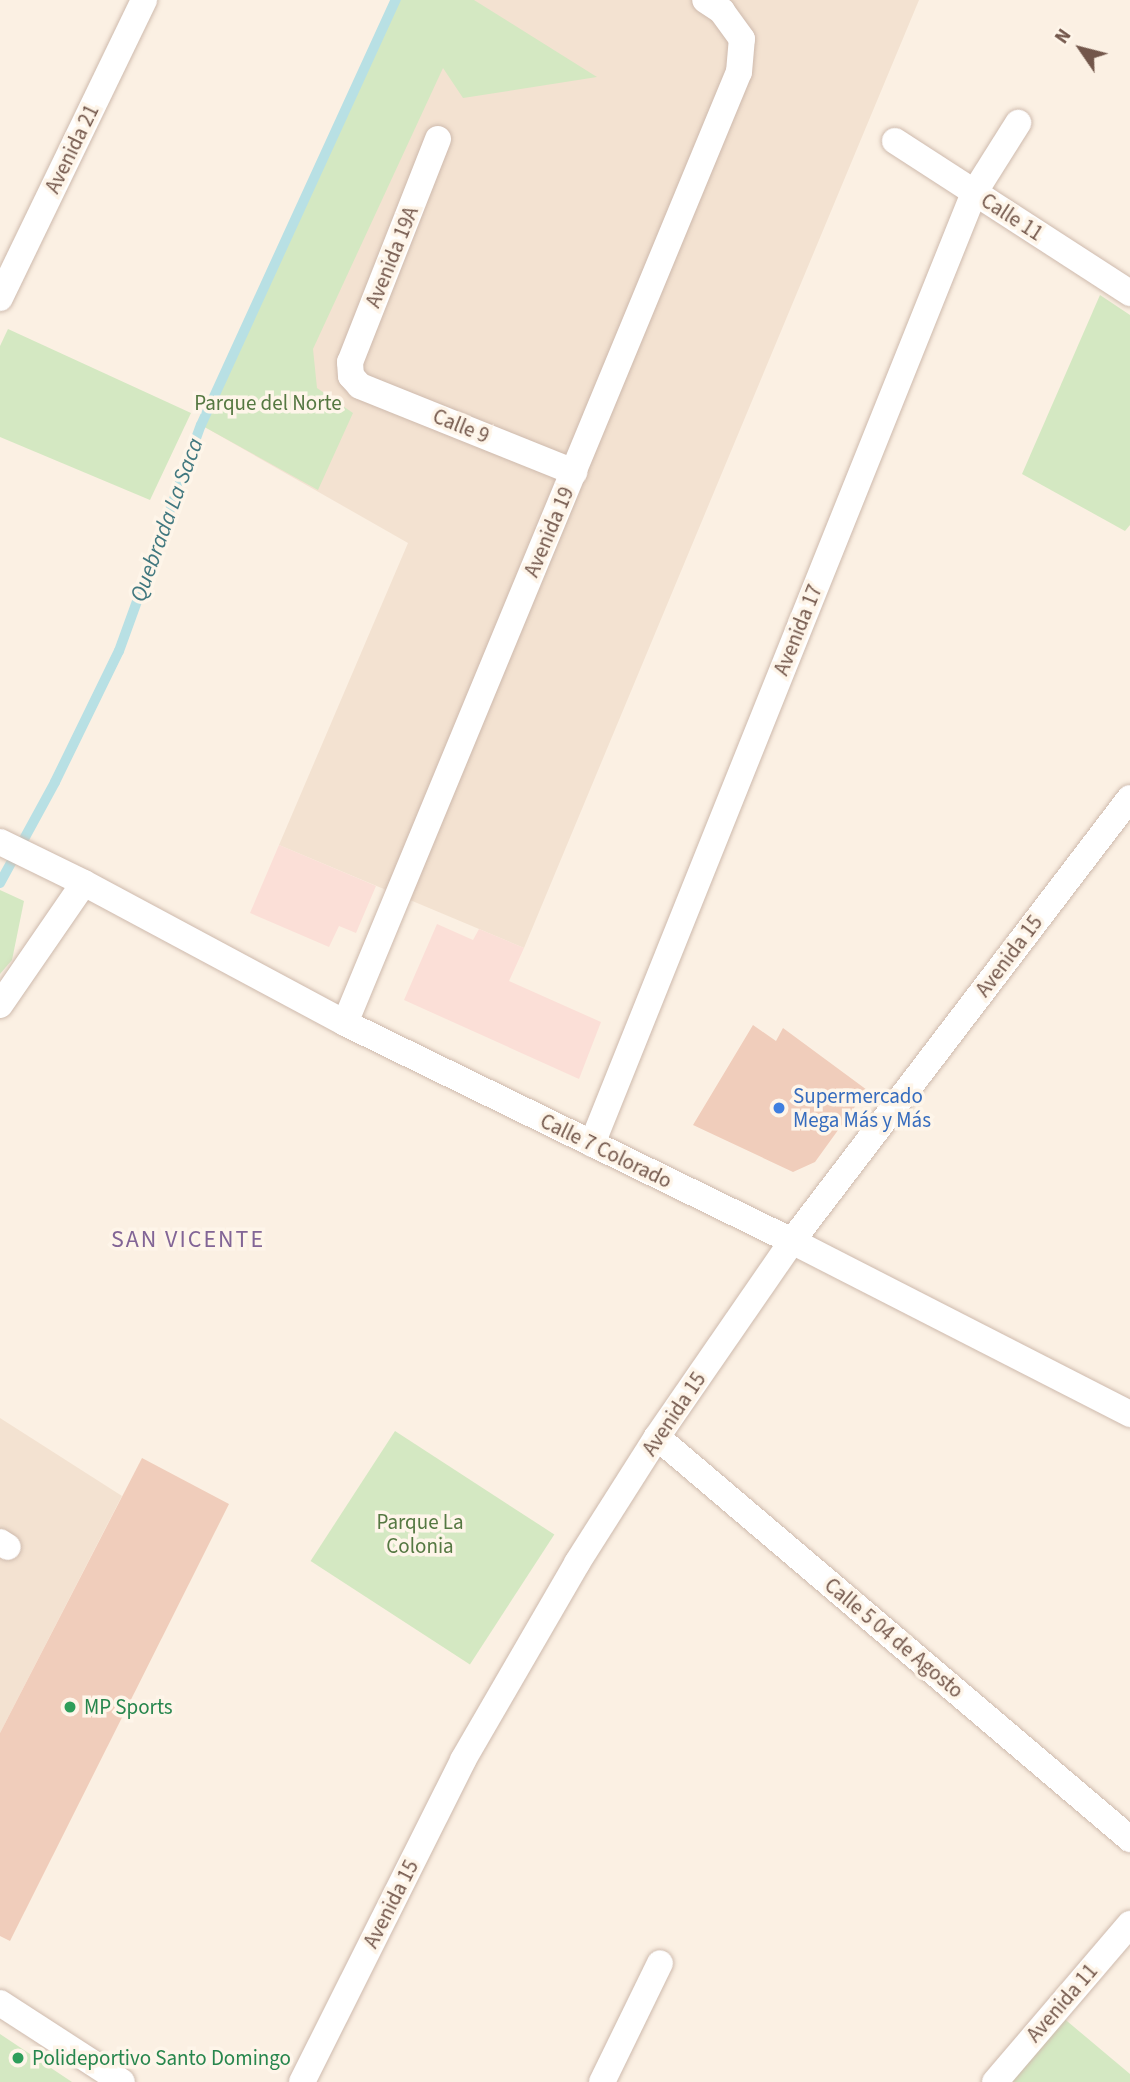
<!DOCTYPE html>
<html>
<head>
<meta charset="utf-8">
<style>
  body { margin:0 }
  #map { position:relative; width:1130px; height:2082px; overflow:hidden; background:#fbf0e3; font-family:"Source Sans 3",sans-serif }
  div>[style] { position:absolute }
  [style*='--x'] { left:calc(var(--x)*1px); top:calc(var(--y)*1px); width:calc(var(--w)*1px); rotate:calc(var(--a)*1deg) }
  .residential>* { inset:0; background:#f3e2d1 }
  .commercial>* { inset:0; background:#fbdfd7 }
  .green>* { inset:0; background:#d4e8c2; transform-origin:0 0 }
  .stream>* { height:10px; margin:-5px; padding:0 5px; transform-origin:5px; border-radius:5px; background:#b8e0e4 }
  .building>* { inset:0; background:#f0cdbb }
  .roads { filter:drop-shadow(0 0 2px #cebaad) drop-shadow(0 0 2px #cebaad) }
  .minor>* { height:26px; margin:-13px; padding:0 13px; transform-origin:13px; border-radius:13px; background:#fff }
  .dots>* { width:19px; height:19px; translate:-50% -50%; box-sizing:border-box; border:4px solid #fef5e9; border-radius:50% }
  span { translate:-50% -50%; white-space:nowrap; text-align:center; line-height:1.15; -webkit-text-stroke:7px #fef5e9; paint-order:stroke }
  .street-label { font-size:21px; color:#72564a }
  .park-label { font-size:21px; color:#557842 }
  .shop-label { font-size:21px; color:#366cbe }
  .left { translate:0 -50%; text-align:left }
  .leisure-label { font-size:21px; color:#27864d }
  .water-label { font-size:23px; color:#41787f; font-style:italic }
  .quarter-label { font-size:24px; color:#826596; letter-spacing:2px }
  .north { position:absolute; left:1046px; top:14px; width:70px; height:70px; -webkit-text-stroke:5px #fef5e9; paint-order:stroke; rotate:305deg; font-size:19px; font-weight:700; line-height:28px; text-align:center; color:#72564a }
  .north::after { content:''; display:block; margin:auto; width:24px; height:32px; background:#72564a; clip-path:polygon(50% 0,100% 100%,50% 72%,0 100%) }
</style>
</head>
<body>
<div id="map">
  <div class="residential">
    <i style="clip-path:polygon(396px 0,919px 0,524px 948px,279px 845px,408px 543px,201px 425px)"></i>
    <i style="clip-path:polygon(0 1418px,122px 1496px,0 1733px)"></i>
  </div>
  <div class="commercial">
    <i style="clip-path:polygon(279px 845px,376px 886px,356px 933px,339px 926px,329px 947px,250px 913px)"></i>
    <i style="clip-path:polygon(437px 924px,473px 940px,479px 929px,524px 948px,509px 981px,601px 1022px,579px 1079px,404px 1000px)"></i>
  </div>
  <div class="green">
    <i style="clip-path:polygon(396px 0,474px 0,597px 77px,463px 98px,443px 68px,313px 349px,317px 388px,353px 413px,318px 490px,201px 425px)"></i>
    <i style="clip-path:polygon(1100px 295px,1130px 315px,1130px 525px,1125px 531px,1022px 474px)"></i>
    <i style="clip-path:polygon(8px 329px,191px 413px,150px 500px,0 437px,0 346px)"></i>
    <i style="clip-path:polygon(0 890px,24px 901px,12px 960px,0 974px)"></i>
    <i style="left:395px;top:1431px;width:190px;height:155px;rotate:33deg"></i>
    <i style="clip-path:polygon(1061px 2016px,1130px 2074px,1130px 2082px,1005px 2082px)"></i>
    <i style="clip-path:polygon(0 2034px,72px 2082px,0 2082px)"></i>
  </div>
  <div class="stream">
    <i style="--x:0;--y:883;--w:115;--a:-61.4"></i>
    <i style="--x:55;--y:782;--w:146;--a:-64"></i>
    <i style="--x:119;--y:651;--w:240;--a:-70.1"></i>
    <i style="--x:201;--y:425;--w:468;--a:-65.4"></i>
  </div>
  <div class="building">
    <i style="clip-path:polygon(753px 1025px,776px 1041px,783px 1028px,867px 1090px,815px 1162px,793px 1172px,693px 1125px)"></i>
    <i style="clip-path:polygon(142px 1458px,229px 1504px,10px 1941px,0 1936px,0 1733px)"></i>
  </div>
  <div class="roads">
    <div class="minor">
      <i style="--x:438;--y:139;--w:240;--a:111.5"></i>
      <i style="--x:350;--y:362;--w:14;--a:86"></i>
      <i style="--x:351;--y:376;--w:13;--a:48"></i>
      <i style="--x:360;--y:386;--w:231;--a:21.9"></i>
      <i style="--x:895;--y:141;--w:280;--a:32.9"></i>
      <i style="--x:0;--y:298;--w:331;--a:-64.2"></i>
      <i style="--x:0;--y:842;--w:93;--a:26"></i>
      <i style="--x:84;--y:883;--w:296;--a:28.2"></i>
      <i style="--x:345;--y:1023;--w:497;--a:26"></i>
      <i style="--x:792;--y:1241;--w:380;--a:27.1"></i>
      <i style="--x:0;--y:1005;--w:148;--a:-55.5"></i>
      <i style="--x:345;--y:1023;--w:1029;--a:-67.5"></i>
      <i style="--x:739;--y:72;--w:33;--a:-85"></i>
      <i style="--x:742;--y:39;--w:34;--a:-126"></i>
      <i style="--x:722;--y:11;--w:20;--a:-147"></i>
      <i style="--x:592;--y:1144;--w:1025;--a:-68.12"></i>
      <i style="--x:974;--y:193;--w:83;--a:-57.8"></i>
      <i style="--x:657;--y:1437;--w:621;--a:40.36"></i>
      <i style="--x:0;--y:1542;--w:9;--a:32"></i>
      <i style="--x:0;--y:2003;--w:145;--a:32.9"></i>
      <i style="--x:302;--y:2082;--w:360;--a:-63.4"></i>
      <i style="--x:463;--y:1760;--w:228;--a:-59.9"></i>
      <i style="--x:577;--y:1563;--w:149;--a:-57.6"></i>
      <i style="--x:657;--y:1437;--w:238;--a:-55.4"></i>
      <i style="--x:792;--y:1241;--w:557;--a:-52.66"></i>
      <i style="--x:602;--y:2082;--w:132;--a:-64"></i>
      <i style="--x:995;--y:2082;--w:208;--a:-49.5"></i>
    </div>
  </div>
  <div class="dots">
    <i style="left:779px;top:1108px;background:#3f7fe0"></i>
    <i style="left:70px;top:1707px;background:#2e9e5b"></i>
    <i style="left:18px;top:2058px;background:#2e9e5b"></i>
  </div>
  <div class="street-label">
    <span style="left:72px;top:149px;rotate:-64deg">Avenida 21</span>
    <span style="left:1012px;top:217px;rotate:33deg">Calle 11</span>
    <span style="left:392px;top:257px;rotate:-68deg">Avenida 19A</span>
    <span style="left:461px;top:426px;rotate:22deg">Calle 9</span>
    <span style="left:549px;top:532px;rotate:-67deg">Avenida 19</span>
    <span style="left:798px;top:630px;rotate:-68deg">Avenida 17</span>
    <span style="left:1009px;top:956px;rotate:-53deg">Avenida 15</span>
    <span style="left:606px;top:1151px;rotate:26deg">Calle 7 Colorado</span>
    <span style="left:674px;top:1414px;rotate:-56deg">Avenida 15</span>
    <span style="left:894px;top:1638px;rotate:40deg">Calle 5 04 de Agosto</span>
    <span style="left:391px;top:1904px;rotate:-63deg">Avenida 15</span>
    <span style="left:1062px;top:2003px;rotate:-49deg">Avenida 11</span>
  </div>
  <div class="park-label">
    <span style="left:268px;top:403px">Parque del Norte</span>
    <span style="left:420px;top:1534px">Parque La<br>Colonia</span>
  </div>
  <div class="shop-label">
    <span class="left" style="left:793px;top:1108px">Supermercado<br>Mega Más y Más</span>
  </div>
  <div class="leisure-label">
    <span class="left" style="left:84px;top:1707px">MP Sports</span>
    <span class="left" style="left:32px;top:2058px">Polideportivo Santo Domingo</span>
  </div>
  <div class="water-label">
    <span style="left:167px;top:520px;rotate:-70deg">Quebrada La Saca</span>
  </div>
  <div class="quarter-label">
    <span style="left:188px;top:1240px">SAN VICENTE</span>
  </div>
  <div class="north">N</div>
</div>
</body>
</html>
